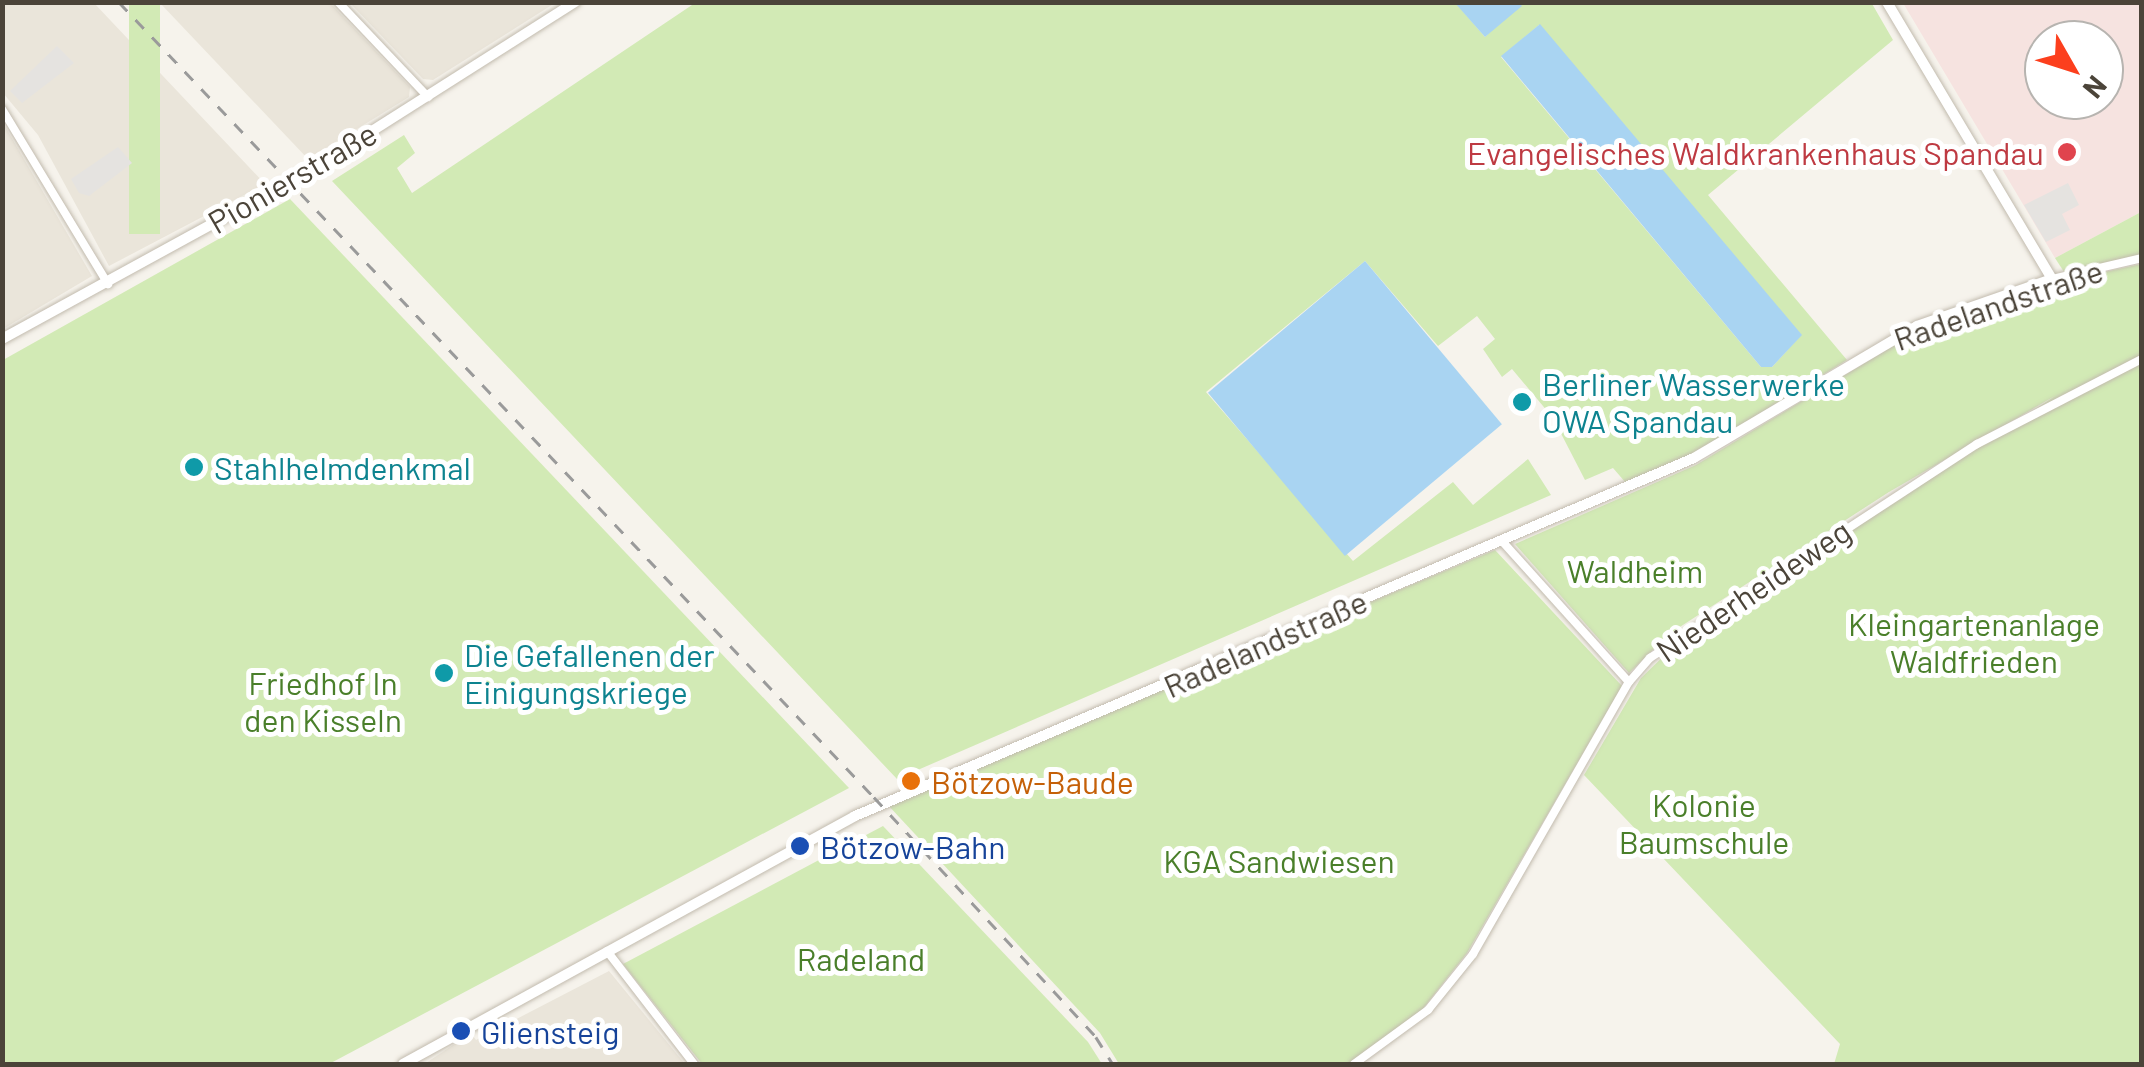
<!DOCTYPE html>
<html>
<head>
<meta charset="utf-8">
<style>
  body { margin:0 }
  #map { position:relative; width:2144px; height:1067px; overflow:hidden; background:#f6f3ec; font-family:Barlow,sans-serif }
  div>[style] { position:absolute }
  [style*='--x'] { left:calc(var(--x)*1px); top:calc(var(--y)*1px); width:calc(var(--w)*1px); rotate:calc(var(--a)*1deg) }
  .residential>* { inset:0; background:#eae5da }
  .medical>* { inset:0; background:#f6e3e0 }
  .green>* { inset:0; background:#d2eab5; transform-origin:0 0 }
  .parking>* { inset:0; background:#e5e3e0 }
  .water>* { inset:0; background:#a9d4f2; transform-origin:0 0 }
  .roads { filter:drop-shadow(0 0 2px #c2bbae) drop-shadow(0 0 2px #c2bbae) }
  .minor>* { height:8px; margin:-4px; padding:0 4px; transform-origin:4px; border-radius:4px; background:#fff }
  .tertiary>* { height:10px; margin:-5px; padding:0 5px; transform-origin:5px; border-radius:5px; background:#fff }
  .rail>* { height:2.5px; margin-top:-1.25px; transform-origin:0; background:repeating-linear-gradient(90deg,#9a9a9a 0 12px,transparent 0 24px) }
  .dots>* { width:28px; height:28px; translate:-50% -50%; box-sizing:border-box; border:5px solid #fff; border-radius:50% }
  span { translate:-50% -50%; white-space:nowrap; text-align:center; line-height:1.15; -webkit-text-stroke:10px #fff; paint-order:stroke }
  .health-label { font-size:32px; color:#be3a42 }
  .right { translate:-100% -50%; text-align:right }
  .street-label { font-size:32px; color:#4b4439 }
  .culture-label { font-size:32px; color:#0d838f }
  .left { translate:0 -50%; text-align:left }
  .park-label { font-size:32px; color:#4a7f2a }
  .food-label { font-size:32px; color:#c56008 }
  .transit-label { font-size:32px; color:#164399 }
  .frame { position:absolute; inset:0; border:5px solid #4b4439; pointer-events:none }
  .north { position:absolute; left:2024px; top:20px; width:100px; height:100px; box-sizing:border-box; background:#fff; border:2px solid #b7b4b0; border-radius:50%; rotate:129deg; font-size:28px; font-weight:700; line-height:40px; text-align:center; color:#4b4439 }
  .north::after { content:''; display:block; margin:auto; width:35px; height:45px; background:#fc3f1d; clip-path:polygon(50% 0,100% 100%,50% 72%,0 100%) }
</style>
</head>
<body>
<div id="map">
  <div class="residential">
    <i style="clip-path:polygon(3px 3px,94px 3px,265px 184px,109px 266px,38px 135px,3px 93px)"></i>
    <i style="clip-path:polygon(160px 3px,330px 3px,410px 87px,409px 97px,308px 159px)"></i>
    <i style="clip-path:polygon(350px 3px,555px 3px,433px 80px,423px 79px)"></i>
    <i style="clip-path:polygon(3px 123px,92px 276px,3px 329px,2px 329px)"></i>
    <i style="clip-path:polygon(609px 971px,685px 1064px,426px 1063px,471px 1033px,476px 1040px)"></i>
  </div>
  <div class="medical">
    <i style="clip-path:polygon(evenodd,1903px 3px,2141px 3px,2141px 212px,2055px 258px,1903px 3px,2044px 40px,2104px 40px,2104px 100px,2044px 100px,2044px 40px)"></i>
  </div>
  <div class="green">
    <i style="clip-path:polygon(evenodd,1455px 2px,1485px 37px,1519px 3px,1871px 2px,1893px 40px,1708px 195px,1847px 360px,1692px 455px,1626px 483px,1613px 468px,1585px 480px,1553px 418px,1512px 369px,1502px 377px,1483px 349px,1495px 339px,1477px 316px,1438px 346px,1365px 261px,1206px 392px,1353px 561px,1453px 482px,1473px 505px,1528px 459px,1551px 495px,897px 779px,332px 181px,404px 135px,415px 153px,397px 168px,412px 193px,695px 3px,1455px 2px,1539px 25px,1801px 335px,1772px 367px,1761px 367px,1501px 57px,1539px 25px)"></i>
    <i style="left:129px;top:3px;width:31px;height:231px"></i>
    <i style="clip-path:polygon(290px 199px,849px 788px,329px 1064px,3px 1064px,3px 360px)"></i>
    <i style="clip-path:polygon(2141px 212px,2141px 258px,2066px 275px,2055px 258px)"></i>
    <i style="clip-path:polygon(2141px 264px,2141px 1064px,1834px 1064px,1840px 1044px,1584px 775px,1641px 678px,1670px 650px,2055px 396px,1889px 492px,1669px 634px,1629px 673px,1515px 544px,1696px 465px,1913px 334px,2077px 278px)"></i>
    <i style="clip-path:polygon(1495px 550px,1622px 686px,1467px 953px,1421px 1011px,1351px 1064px,1119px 1064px,1100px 1033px,887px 804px)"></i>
    <i style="clip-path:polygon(883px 826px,1088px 1042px,1102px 1064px,702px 1064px,623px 964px)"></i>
  </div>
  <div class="parking">
    <i style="clip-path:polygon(57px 46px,74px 63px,22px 103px,10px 91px)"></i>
    <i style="clip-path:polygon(118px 147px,132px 163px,89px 196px,79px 193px,71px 179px)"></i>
    <i style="clip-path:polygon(2068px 183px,2079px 205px,2062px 214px,2070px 230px,2046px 242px,2024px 205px)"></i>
  </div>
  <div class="water">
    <i style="clip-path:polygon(1455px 3px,1519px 3px,1522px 6px,1485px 37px)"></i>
    <i style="clip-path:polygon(1540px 24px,1802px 335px,1772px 367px,1761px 367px,1501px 56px)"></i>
    <i style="left:1365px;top:261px;width:213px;height:205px;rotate:50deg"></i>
  </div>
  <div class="roads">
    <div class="minor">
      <i style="--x:338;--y:2;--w:131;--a:46.5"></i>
      <i style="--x:2;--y:109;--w:205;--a:58.8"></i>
      <i style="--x:2052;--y:279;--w:92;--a:-13.1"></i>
      <i style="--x:1501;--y:540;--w:191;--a:48"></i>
      <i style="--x:607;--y:951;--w:143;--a:52.4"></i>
      <i style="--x:1354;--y:1064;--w:92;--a:-36.1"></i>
      <i style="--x:1428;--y:1010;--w:72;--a:-51.2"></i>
      <i style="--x:1473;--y:954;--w:314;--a:-60.2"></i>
      <i style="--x:1629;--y:682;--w:32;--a:-49"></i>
      <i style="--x:1650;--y:658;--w:391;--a:-33.2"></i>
      <i style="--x:1977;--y:444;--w:186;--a:-27.3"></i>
    </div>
    <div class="tertiary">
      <i style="--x:2;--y:339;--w:354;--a:-28.7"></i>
      <i style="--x:312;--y:169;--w:312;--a:-32.4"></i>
      <i style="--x:403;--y:1064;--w:516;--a:-28.75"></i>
      <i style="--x:855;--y:816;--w:912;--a:-23.11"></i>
      <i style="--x:1694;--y:458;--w:259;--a:-30.6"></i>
      <i style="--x:1917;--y:326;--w:143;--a:-19.2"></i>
      <i style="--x:2052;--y:279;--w:322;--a:-120.8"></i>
    </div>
  </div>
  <div class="rail">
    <i style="--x:119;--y:2;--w:1096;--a:46.48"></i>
    <i style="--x:874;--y:797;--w:327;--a:47.2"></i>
    <i style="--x:1096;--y:1037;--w:32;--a:58"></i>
  </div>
  <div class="dots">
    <i style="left:2067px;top:152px;background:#e0444e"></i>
    <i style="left:1522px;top:402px;background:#0f9aa8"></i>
    <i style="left:194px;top:467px;background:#0f9aa8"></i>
    <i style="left:444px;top:673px;background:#0f9aa8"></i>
    <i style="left:911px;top:781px;background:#e8710a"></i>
    <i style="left:800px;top:846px;background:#1a4fb4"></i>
    <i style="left:461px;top:1031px;background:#1a4fb4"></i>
  </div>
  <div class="health-label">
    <span class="right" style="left:2044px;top:152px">Evangelisches Waldkrankenhaus Spandau</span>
  </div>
  <div class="street-label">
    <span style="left:292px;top:177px;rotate:-30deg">Pionierstraße</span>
    <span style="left:1998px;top:304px;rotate:-19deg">Radelandstraße</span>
    <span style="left:1753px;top:590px;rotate:-34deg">Niederheideweg</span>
    <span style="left:1265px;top:643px;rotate:-24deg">Radelandstraße</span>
  </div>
  <div class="culture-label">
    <span class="left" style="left:1542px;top:402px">Berliner Wasserwerke<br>OWA Spandau</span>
    <span class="left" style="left:214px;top:467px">Stahlhelmdenkmal</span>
    <span class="left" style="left:464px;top:673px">Die Gefallenen der<br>Einigungskriege</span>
  </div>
  <div class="park-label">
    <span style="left:1635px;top:570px">Waldheim</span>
    <span style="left:1974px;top:642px">Kleingartenanlage<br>Waldfrieden</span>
    <span style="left:323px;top:701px">Friedhof In<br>den Kisseln</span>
    <span style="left:1704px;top:823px">Kolonie<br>Baumschule</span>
    <span style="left:1279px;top:860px">KGA Sandwiesen</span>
    <span style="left:861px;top:958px">Radeland</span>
  </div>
  <div class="food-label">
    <span class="left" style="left:931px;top:781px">Bötzow-Baude</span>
  </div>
  <div class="transit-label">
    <span class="left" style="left:820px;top:846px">Bötzow-Bahn</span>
    <span class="left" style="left:481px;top:1031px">Gliensteig</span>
  </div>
  <div class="frame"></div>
  <div class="north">N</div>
</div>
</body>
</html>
